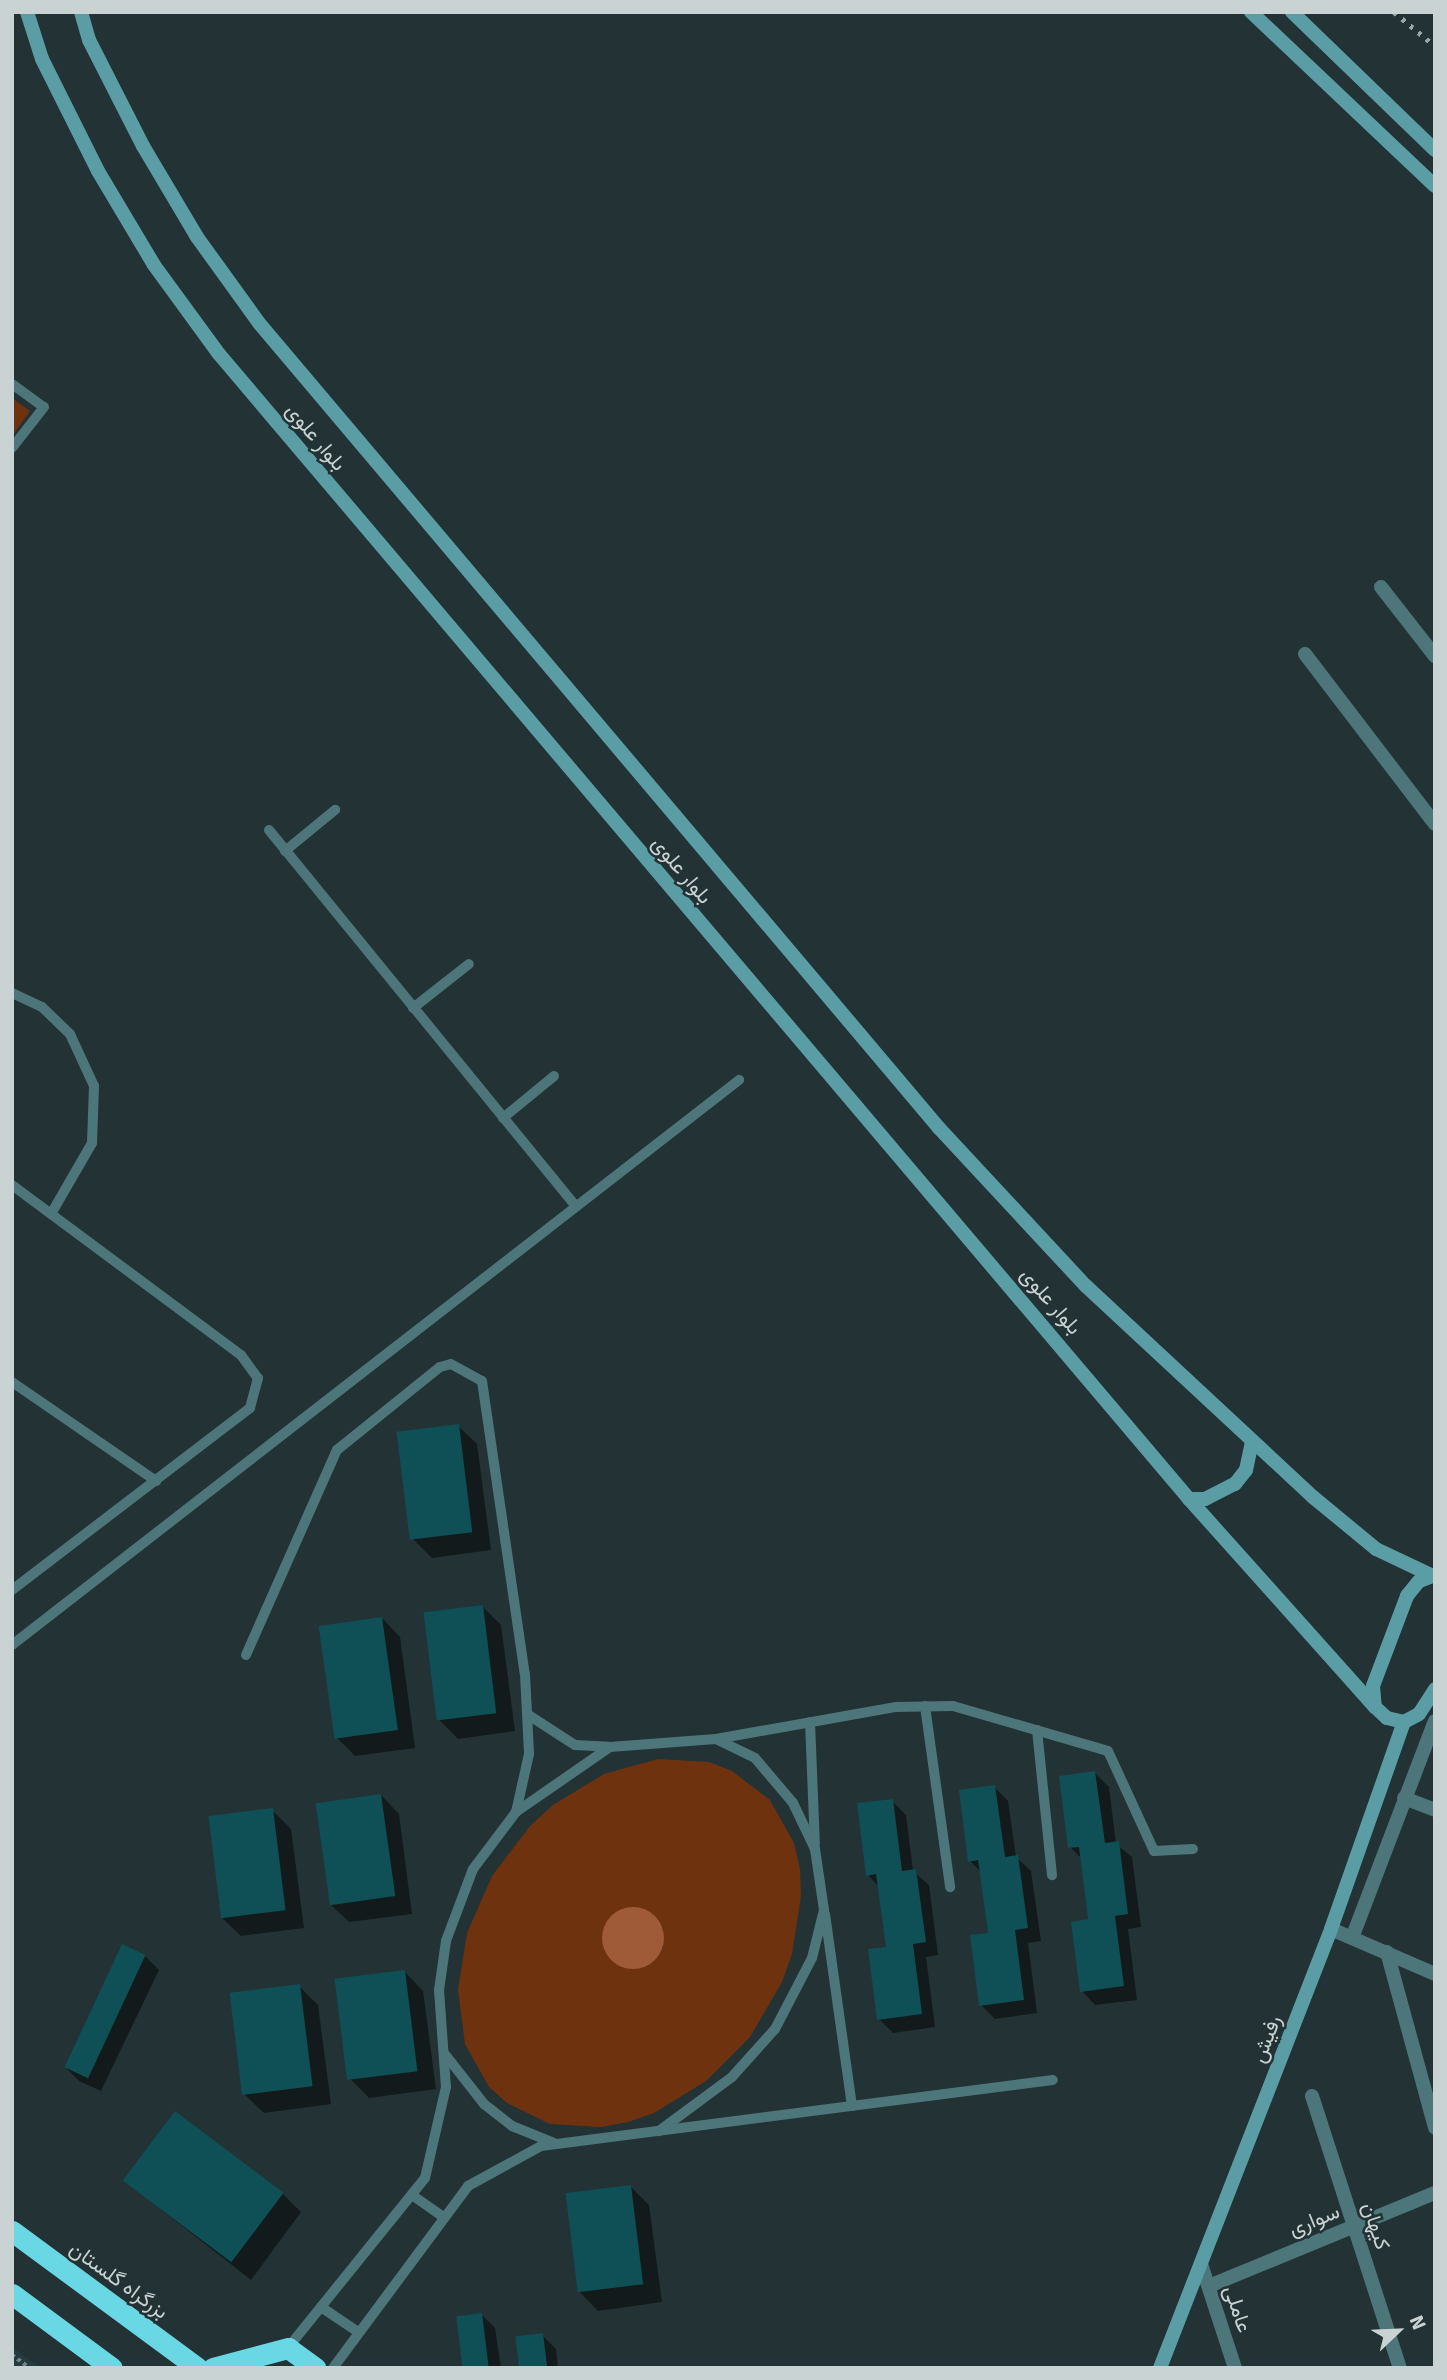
<!DOCTYPE html>
<html>
<head>
<meta charset="utf-8">
<style>
  body { margin:0 }
  #map { position:relative; width:1447px; height:2380px; overflow:hidden; background:#233234; font-family:Signika,Vazirmatn,sans-serif }
  div>[style] { position:absolute }
  [style*='--x'] { left:calc(var(--x)*1px); top:calc(var(--y)*1px); width:calc(var(--w)*1px); rotate:calc(var(--a)*1deg) }
  .built>* { inset:0; background:#243c3f }
  .green>* { inset:0; background:#6f320f }
  .water>* { inset:0; background:#9f5a38 }
  .round { border-radius:50% }
  .shadow>* { inset:0; background:#0007 }
  .building>* { inset:0; background:#0f4f56; transform-origin:0 0 }
  .path>* { height:3.5px; margin-top:-1.75px; transform-origin:0; background:repeating-linear-gradient(90deg,#758183 0 3.5px,transparent 0 7px) }
  .lane>* { height:10px; margin:-5px; padding:0 5px; transform-origin:5px; border-radius:5px; background:#4d767b }
  .street>* { height:14px; margin:-7px; padding:0 7px; transform-origin:7px; border-radius:7px; background:#4d767b }
  .secondary>* { height:14px; margin:-7px; padding:0 7px; transform-origin:7px; border-radius:7px; background:#5a9da5 }
  .highway>* { height:21px; margin:-10.5px; padding:0 10.5px; transform-origin:10.5px; border-radius:10.5px; background:#69d7e4 }
  .rail>* { height:5px; margin-top:-2.5px; transform-origin:0; background:repeating-linear-gradient(90deg,#9ba5a7 0 3.5px,transparent 0 10.5px) }
  span { translate:-50% -50%; white-space:nowrap; text-align:center; line-height:1.15; -webkit-text-stroke:5px #233234; paint-order:stroke }
  .street-label { font-size:21px; color:#cad3d4 }
  .frame { position:absolute; inset:0; border:14px solid #cad3d4; pointer-events:none }
  .north { position:absolute; left:1363px; top:2296px; width:70px; height:70px; -webkit-text-stroke:5px #233234; paint-order:stroke; rotate:67deg; font-size:19px; font-weight:700; line-height:28px; text-align:center; color:#cad3d4 }
  .north::after { content:''; display:block; margin:auto; width:24px; height:32px; background:#cad3d4; clip-path:polygon(50% 0,100% 100%,50% 72%,0 100%) }
</style>
</head>
<body>
<div id="map">
  <div class="built">
    <i style="clip-path:polygon(12px 2347px,41px 2368px,12px 2368px)"></i>
  </div>
  <div class="green">
    <i style="clip-path:polygon(12px 398px,30px 411px,12px 436px)"></i>
    <i style="clip-path:polygon(evenodd,658px 1759px,709px 1762px,732px 1771px,770px 1800px,794px 1843px,800px 1869px,801px 1896px,792px 1954px,782px 1982px,750px 2037px,706px 2081px,654px 2113px,628px 2122px,601px 2127px,550px 2124px,507px 2103px,489px 2087px,465px 2044px,458px 1990px,467px 1933px,492px 1876px,530px 1826px,553px 1805px,604px 1774px,658px 1759px,643px 1908px,663px 1928px,663px 1948px,652px 1963px,643px 1908px)"></i>
  </div>
  <div class="water">
    <i class="round" style="left:602px;top:1907px;width:62px;height:62px"></i>
  </div>
  <div class="shadow">
    <i style="clip-path:polygon(458px 1426px,477px 1444px,491px 1550px,432px 1558px,413px 1539px)"></i>
    <i style="clip-path:polygon(482px 1606px,501px 1625px,515px 1731px,458px 1739px,439px 1720px)"></i>
    <i style="clip-path:polygon(382px 1618px,400px 1637px,415px 1748px,355px 1756px,336px 1737px)"></i>
    <i style="clip-path:polygon(1095px 1773px,1109px 1787px,1116px 1844px,1132px 1857px,1141px 1927px,1128px 1929px,1137px 2000px,1095px 2005px,1082px 1991px,1090px 1921px,1082px 1859px,1070px 1847px)"></i>
    <i style="clip-path:polygon(994px 1787px,1008px 1801px,1016px 1857px,1031px 1871px,1041px 1941px,1028px 1943px,1037px 2013px,995px 2019px,981px 2005px,990px 1935px,982px 1873px,970px 1861px)"></i>
    <i style="clip-path:polygon(381px 1795px,399px 1814px,412px 1914px,349px 1922px,330px 1904px)"></i>
    <i style="clip-path:polygon(892px 1801px,906px 1815px,913px 1871px,929px 1885px,938px 1955px,926px 1957px,935px 2027px,893px 2033px,879px 2019px,888px 1949px,879px 1887px,868px 1875px)"></i>
    <i style="clip-path:polygon(272px 1810px,291px 1829px,304px 1928px,241px 1936px,222px 1918px)"></i>
    <i style="clip-path:polygon(145px 1956px,159px 1970px,101px 2091px,79px 2081px,65px 2067px)"></i>
    <i style="clip-path:polygon(405px 1972px,423px 1991px,436px 2089px,369px 2098px,350px 2079px)"></i>
    <i style="clip-path:polygon(299px 1986px,318px 2005px,331px 2104px,264px 2113px,245px 2095px)"></i>
    <i style="clip-path:polygon(125px 2181px,283px 2194px,301px 2212px,251px 2280px)"></i>
    <i style="clip-path:polygon(631px 2187px,649px 2205px,662px 2302px,598px 2311px,580px 2292px)"></i>
    <i style="clip-path:polygon(482px 2315px,495px 2328px,501px 2368px,464px 2368px)"></i>
    <i style="clip-path:polygon(542px 2335px,556px 2349px,558px 2368px,521px 2368px)"></i>
  </div>
  <div class="building">
    <i style="left:459px;top:1424px;width:109px;height:63px;rotate:83deg"></i>
    <i style="left:483px;top:1605px;width:109px;height:60px;rotate:83deg"></i>
    <i style="left:382px;top:1617px;width:114px;height:64px;rotate:82deg"></i>
    <i style="clip-path:polygon(1095px 1771px,1105px 1843px,1119px 1841px,1128px 1914px,1115px 1916px,1124px 1986px,1080px 1992px,1071px 1922px,1088px 1919px,1079px 1847px,1068px 1848px,1059px 1776px)"></i>
    <i style="clip-path:polygon(995px 1785px,1005px 1857px,1018px 1855px,1028px 1928px,1015px 1930px,1024px 2000px,979px 2006px,970px 1935px,988px 1933px,978px 1860px,968px 1862px,959px 1790px)"></i>
    <i style="left:381px;top:1794px;width:103px;height:66px;rotate:82deg"></i>
    <i style="clip-path:polygon(893px 1799px,902px 1871px,916px 1869px,926px 1942px,913px 1944px,922px 2014px,877px 2020px,868px 1949px,886px 1947px,876px 1874px,866px 1876px,857px 1803px)"></i>
    <i style="left:273px;top:1808px;width:103px;height:65px;rotate:83deg"></i>
    <i style="left:122px;top:1944px;width:26px;height:136px;rotate:25deg"></i>
    <i style="left:405px;top:1970px;width:102px;height:71px;rotate:83deg"></i>
    <i style="left:300px;top:1984px;width:103px;height:71px;rotate:83deg"></i>
    <i style="left:175px;top:2111px;width:136px;height:87px;rotate:37deg"></i>
    <i style="left:631px;top:2185px;width:100px;height:66px;rotate:83deg"></i>
    <i style="left:482px;top:2313px;width:55px;height:26px;rotate:83deg"></i>
    <i style="left:543px;top:2333px;width:35px;height:28px;rotate:83deg"></i>
  </div>
  <div class="path">
    <i style="--x:12;--y:2355;--w:22;--a:36"></i>
  </div>
  <div class="lane">
    <i style="--x:12;--y:384;--w:39;--a:36"></i>
    <i style="--x:44;--y:407;--w:52;--a:128"></i>
    <i style="--x:269;--y:830;--w:486;--a:50.8"></i>
    <i style="--x:285;--y:851;--w:65;--a:-39.4"></i>
    <i style="--x:12;--y:993;--w:33;--a:25"></i>
    <i style="--x:42;--y:1007;--w:39;--a:44"></i>
    <i style="--x:70;--y:1034;--w:57;--a:65.2"></i>
    <i style="--x:94;--y:1086;--w:57;--a:92"></i>
    <i style="--x:92;--y:1143;--w:82;--a:120"></i>
    <i style="--x:413;--y:1008;--w:71;--a:-38.2"></i>
    <i style="--x:503;--y:1118;--w:66;--a:-39.5"></i>
    <i style="--x:12;--y:1185;--w:285;--a:36.6"></i>
    <i style="--x:241;--y:1355;--w:29;--a:54"></i>
    <i style="--x:258;--y:1378;--w:31;--a:105"></i>
    <i style="--x:250;--y:1408;--w:300;--a:142.6"></i>
    <i style="--x:12;--y:1382;--w:175;--a:34.5"></i>
    <i style="--x:12;--y:1645;--w:921;--a:-37.85"></i>
    <i style="--x:246;--y:1655;--w:224;--a:-66.1"></i>
    <i style="--x:337;--y:1450;--w:132;--a:-38.9"></i>
    <i style="--x:440;--y:1367;--w:11;--a:-15"></i>
    <i style="--x:451;--y:1364;--w:35;--a:29"></i>
    <i style="--x:482;--y:1381;--w:296;--a:81.7"></i>
    <i style="--x:525;--y:1674;--w:80;--a:87.1"></i>
    <i style="--x:529;--y:1754;--w:59;--a:102.6"></i>
    <i style="--x:516;--y:1812;--w:71;--a:127"></i>
    <i style="--x:473;--y:1869;--w:77;--a:110.6"></i>
    <i style="--x:446;--y:1941;--w:49;--a:98.1"></i>
    <i style="--x:439;--y:1990;--w:97;--a:85.9"></i>
    <i style="--x:446;--y:2087;--w:93;--a:103"></i>
    <i style="--x:425;--y:2178;--w:218;--a:128.9"></i>
    <i style="--x:925;--y:1706;--w:183;--a:82.1"></i>
    <i style="--x:527;--y:1714;--w:57;--a:32.9"></i>
    <i style="--x:575;--y:1745;--w:34;--a:3"></i>
    <i style="--x:810;--y:1722;--w:122;--a:87.7"></i>
    <i style="--x:1037;--y:1730;--w:146;--a:84.1"></i>
    <i style="--x:716;--y:1739;--w:183;--a:-10.1"></i>
    <i style="--x:896;--y:1707;--w:57;--a:-1"></i>
    <i style="--x:953;--y:1706;--w:161;--a:16.2"></i>
    <i style="--x:1108;--y:1751;--w:110;--a:65.3"></i>
    <i style="--x:1154;--y:1851;--w:39;--a:-3"></i>
    <i style="--x:516;--y:1812;--w:114;--a:-34.7"></i>
    <i style="--x:610;--y:1747;--w:106;--a:-4.3"></i>
    <i style="--x:716;--y:1739;--w:43;--a:26"></i>
    <i style="--x:755;--y:1758;--w:59;--a:49.8"></i>
    <i style="--x:793;--y:1803;--w:51;--a:64.4"></i>
    <i style="--x:815;--y:1849;--w:62;--a:81.6"></i>
    <i style="--x:824;--y:1910;--w:49;--a:104"></i>
    <i style="--x:812;--y:1958;--w:80;--a:117.5"></i>
    <i style="--x:775;--y:2029;--w:64;--a:131.9"></i>
    <i style="--x:732;--y:2077;--w:91;--a:143.5"></i>
    <i style="--x:825;--y:1914;--w:194;--a:82"></i>
    <i style="--x:444;--y:2053;--w:65;--a:51.9"></i>
    <i style="--x:484;--y:2104;--w:36;--a:38"></i>
    <i style="--x:512;--y:2126;--w:45;--a:22"></i>
    <i style="--x:412;--y:2195;--w:39;--a:35"></i>
    <i style="--x:321;--y:2307;--w:45;--a:34"></i>
    <i style="--x:333;--y:2368;--w:227;--a:-53.4"></i>
    <i style="--x:468;--y:2186;--w:83;--a:-28.7"></i>
    <i style="--x:541;--y:2146;--w:516;--a:-7.35"></i>
  </div>
  <div class="street">
    <i style="--x:1381;--y:587;--w:88;--a:52"></i>
    <i style="--x:1305;--y:654;--w:214;--a:52.6"></i>
    <i style="--x:1404;--y:1798;--w:33;--a:21"></i>
    <i style="--x:1331;--y:1929;--w:113;--a:23.4"></i>
    <i style="--x:1352;--y:1938;--w:232;--a:-69.1"></i>
    <i style="--x:1387;--y:1952;--w:182;--a:74.7"></i>
    <i style="--x:1312;--y:2096;--w:286;--a:72.1"></i>
    <i style="--x:1201;--y:2264;--w:109;--a:71.9"></i>
    <i style="--x:1209;--y:2286;--w:244;--a:-22.4"></i>
  </div>
  <div class="secondary">
    <i style="--x:27;--y:12;--w:49;--a:72.3"></i>
    <i style="--x:42;--y:59;--w:125;--a:63.4"></i>
    <i style="--x:98;--y:171;--w:109;--a:59.2"></i>
    <i style="--x:154;--y:265;--w:110;--a:53.9"></i>
    <i style="--x:219;--y:354;--w:1501;--a:49.73"></i>
    <i style="--x:1189;--y:1499;--w:279;--a:48.2"></i>
    <i style="--x:81;--y:12;--w:29;--a:74"></i>
    <i style="--x:89;--y:40;--w:119;--a:63"></i>
    <i style="--x:143;--y:146;--w:106;--a:59.3"></i>
    <i style="--x:197;--y:237;--w:106;--a:54.2"></i>
    <i style="--x:259;--y:323;--w:1054;--a:49.81"></i>
    <i style="--x:939;--y:1128;--w:216;--a:47.1"></i>
    <i style="--x:1086;--y:1286;--w:310;--a:42.9"></i>
    <i style="--x:1313;--y:1497;--w:82;--a:39.5"></i>
    <i style="--x:1376;--y:1549;--w:61;--a:25.3"></i>
    <i style="--x:1251;--y:12;--w:253;--a:43.4"></i>
    <i style="--x:1292;--y:12;--w:199;--a:44"></i>
    <i style="--x:1189;--y:1499;--w:16;--a:0"></i>
    <i style="--x:1205;--y:1499;--w:34;--a:-27"></i>
    <i style="--x:1235;--y:1484;--w:18;--a:-52"></i>
    <i style="--x:1246;--y:1470;--w:30;--a:-78"></i>
    <i style="--x:1435;--y:1575;--w:17;--a:159"></i>
    <i style="--x:1419;--y:1581;--w:19;--a:129"></i>
    <i style="--x:1407;--y:1596;--w:96;--a:110.7"></i>
    <i style="--x:1373;--y:1686;--w:21;--a:85"></i>
    <i style="--x:1375;--y:1707;--w:16;--a:43"></i>
    <i style="--x:1387;--y:1718;--w:17;--a:13"></i>
    <i style="--x:1404;--y:1722;--w:17;--a:-28"></i>
    <i style="--x:1419;--y:1714;--w:30;--a:-57"></i>
    <i style="--x:1160;--y:2368;--w:471;--a:-68.7"></i>
    <i style="--x:1331;--y:1929;--w:219;--a:-70.6"></i>
  </div>
  <div class="highway">
    <i style="--x:12;--y:2231;--w:231;--a:36.4"></i>
    <i style="--x:12;--y:2294;--w:124;--a:36.5"></i>
    <i style="--x:213;--y:2368;--w:78;--a:-14.9"></i>
    <i style="--x:288;--y:2348;--w:34;--a:36"></i>
  </div>
  <div class="rail">
    <i style="--x:1394;--y:12;--w:53;--a:39.7"></i>
  </div>
  <div class="street-label">
    <span style="left:316px;top:437px;rotate:50deg">بلوار علوی</span>
    <span style="left:682px;top:870px;rotate:50deg">بلوار علوی</span>
    <span style="left:1051px;top:1301px;rotate:49deg">بلوار علوی</span>
    <span style="left:1266px;top:2039px;rotate:-69deg">رفیش</span>
    <span style="left:1314px;top:2220px;rotate:-22deg">سواری</span>
    <span style="left:1376px;top:2226px;rotate:72deg">کیهان</span>
    <span style="left:119px;top:2280px;rotate:36deg">بزرگراه گلستان</span>
    <span style="left:1238px;top:2309px;rotate:72deg">عاملی</span>
  </div>
  <div class="frame"></div>
  <div class="north">N</div>
</div>
</body>
</html>
